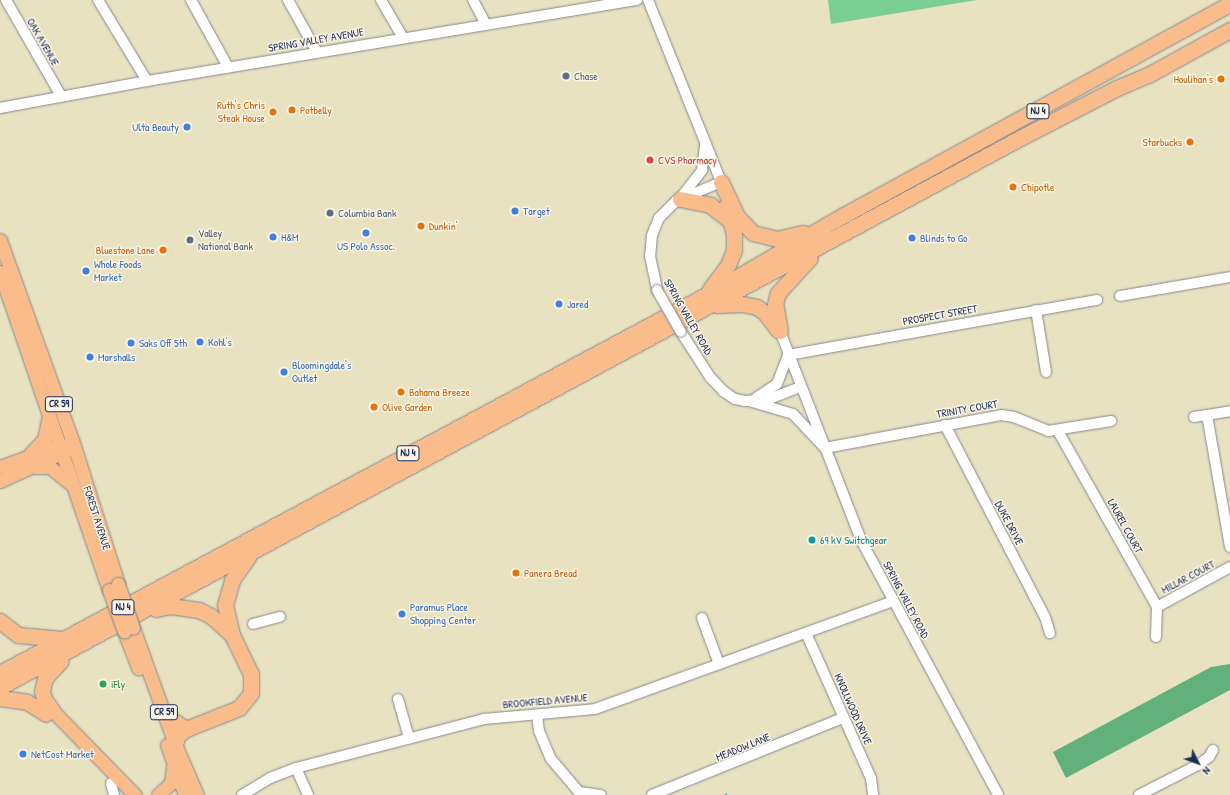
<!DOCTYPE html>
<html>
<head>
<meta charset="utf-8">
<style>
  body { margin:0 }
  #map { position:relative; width:1230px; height:795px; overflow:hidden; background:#e9e2c0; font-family:"Patrick Hand",sans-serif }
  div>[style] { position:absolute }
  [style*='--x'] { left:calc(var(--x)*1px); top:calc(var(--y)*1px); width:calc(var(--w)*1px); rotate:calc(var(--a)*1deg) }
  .green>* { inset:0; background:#78ce93 }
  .forest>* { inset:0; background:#62b17d }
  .stream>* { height:2px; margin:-1px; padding:0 1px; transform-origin:1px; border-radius:1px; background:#49b7c3 }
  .roads { filter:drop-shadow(0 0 1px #82888f) drop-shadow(0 0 1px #82888f) }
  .minor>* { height:10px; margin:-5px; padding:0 5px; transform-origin:5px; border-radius:5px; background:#fff }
  .major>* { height:13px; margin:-6.5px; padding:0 6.5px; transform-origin:6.5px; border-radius:6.5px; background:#fabc8b }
  .highway>* { height:15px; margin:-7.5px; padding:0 7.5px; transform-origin:7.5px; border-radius:7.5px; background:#fabc8b }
  .bridges { filter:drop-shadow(0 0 1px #82888f) drop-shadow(0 0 1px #82888f) }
  .minor-bridge>* { height:10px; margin:-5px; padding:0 5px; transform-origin:5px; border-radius:5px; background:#fff }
  .major-bridge>* { height:13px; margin:-6.5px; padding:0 6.5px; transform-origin:6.5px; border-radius:6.5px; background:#fabc8b }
  .dots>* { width:11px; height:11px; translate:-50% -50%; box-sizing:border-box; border:2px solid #fcf5e5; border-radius:50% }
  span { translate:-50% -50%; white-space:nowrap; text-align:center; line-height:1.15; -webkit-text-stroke:3px #fcf5e5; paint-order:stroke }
  .shield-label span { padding:1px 3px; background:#fcf5e5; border:1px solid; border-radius:3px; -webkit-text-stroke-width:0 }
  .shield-label { font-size:10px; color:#1b2f5e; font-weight:700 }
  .street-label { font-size:11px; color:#1b2f5e }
  .service-label { font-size:11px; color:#4e5e75 }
  .left { translate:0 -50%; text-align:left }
  .food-label { font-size:11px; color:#c56008 }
  .right { translate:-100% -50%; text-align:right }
  .shop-label { font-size:11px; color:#366cbe }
  .health-label { font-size:11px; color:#be3a42 }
  .culture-label { font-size:11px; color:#0d838f }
  .leisure-label { font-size:11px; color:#27864d }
  .north { position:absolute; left:1178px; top:743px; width:40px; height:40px; -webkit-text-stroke:3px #fcf5e5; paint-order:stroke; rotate:132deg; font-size:11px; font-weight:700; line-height:16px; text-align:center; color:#1b2f5e }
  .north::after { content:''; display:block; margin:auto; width:14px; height:18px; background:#1b2f5e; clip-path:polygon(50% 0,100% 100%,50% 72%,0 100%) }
</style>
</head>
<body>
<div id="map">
  <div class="green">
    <i style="clip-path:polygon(828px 0,977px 0,831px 24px)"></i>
  </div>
  <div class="forest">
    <i style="clip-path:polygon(1230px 664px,1230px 690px,1066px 778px,1053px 752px,1211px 667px)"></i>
  </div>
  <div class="stream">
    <i style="--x:726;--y:794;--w:1;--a:90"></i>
  </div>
  <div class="roads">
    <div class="minor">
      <i style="--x:6;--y:0;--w:111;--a:60.2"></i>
      <i style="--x:98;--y:0;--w:95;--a:58.8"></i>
      <i style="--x:191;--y:0;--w:77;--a:61.1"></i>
      <i style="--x:288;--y:0;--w:60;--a:60.9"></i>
      <i style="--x:381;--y:0;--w:44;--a:59.9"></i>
      <i style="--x:473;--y:0;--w:27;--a:62"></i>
      <i style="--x:648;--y:0;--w:196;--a:68.1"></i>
      <i style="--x:721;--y:182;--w:49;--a:157.1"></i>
      <i style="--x:676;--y:201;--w:24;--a:135"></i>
      <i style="--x:659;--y:218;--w:18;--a:112"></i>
      <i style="--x:652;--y:235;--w:21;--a:95"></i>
      <i style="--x:650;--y:256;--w:35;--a:78"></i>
      <i style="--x:0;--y:108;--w:149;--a:-10.4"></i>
      <i style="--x:147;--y:81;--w:497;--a:-9.4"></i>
      <i style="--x:682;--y:196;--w:33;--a:-52"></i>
      <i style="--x:702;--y:170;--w:25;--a:-83"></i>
      <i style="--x:1120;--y:296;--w:112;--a:-9.8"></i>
      <i style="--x:1036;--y:310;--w:63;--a:80.8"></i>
      <i style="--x:780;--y:331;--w:226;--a:68.8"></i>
      <i style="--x:862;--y:542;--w:287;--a:61.7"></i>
      <i style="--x:681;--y:332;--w:54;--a:57.2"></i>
      <i style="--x:710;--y:377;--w:19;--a:47"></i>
      <i style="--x:723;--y:391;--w:14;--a:34"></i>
      <i style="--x:735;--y:399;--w:10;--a:11"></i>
      <i style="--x:745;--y:401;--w:24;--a:-5"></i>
      <i style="--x:769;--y:399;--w:34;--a:-21"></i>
      <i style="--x:788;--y:355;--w:314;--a:-10.1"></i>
      <i style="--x:756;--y:398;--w:25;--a:-34"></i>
      <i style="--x:777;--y:384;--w:31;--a:-69"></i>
      <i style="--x:749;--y:401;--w:46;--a:16.5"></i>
      <i style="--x:793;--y:414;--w:47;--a:46.7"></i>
      <i style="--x:825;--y:448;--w:179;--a:-10.6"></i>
      <i style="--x:1001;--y:415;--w:13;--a:9"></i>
      <i style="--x:1014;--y:417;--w:37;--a:22"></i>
      <i style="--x:1048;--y:431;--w:64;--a:-9"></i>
      <i style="--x:1207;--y:415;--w:134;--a:80.1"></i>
      <i style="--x:1194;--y:417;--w:36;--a:-9"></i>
      <i style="--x:945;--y:425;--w:216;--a:62.5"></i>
      <i style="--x:1045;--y:617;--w:17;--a:73"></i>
      <i style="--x:1058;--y:431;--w:202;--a:60.6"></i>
      <i style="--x:1157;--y:607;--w:30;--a:92"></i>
      <i style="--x:1157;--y:607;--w:83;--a:-28.7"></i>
      <i style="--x:702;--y:618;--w:49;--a:69.7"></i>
      <i style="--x:253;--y:624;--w:28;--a:-15"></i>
      <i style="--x:806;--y:633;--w:159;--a:65.9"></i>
      <i style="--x:871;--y:778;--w:17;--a:83"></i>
      <i style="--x:398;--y:699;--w:41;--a:74.2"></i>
      <i style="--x:537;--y:715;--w:16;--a:83"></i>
      <i style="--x:539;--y:731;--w:30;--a:67"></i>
      <i style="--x:551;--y:759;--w:43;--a:49.7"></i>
      <i style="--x:579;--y:792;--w:22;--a:8"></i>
      <i style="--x:296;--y:768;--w:30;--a:66"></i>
      <i style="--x:111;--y:783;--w:12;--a:76"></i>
      <i style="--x:242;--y:795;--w:33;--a:-31"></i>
      <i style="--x:270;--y:778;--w:28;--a:-21"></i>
      <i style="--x:296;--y:768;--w:194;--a:-14.6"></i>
      <i style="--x:484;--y:719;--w:111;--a:-5.1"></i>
      <i style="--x:595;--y:709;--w:317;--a:-19.9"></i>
      <i style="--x:652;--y:795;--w:206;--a:-22"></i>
      <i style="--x:1139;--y:795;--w:66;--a:-27"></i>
      <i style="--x:1198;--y:765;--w:14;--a:-36"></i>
      <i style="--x:1209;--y:757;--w:8;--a:-60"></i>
    </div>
    <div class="major">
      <i style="--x:0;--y:240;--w:219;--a:70.2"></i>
      <i style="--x:74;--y:446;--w:145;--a:72.3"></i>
      <i style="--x:0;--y:272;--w:336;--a:71.1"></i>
      <i style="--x:30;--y:454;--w:21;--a:-47"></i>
      <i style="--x:44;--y:439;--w:24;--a:-78"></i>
      <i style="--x:0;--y:467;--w:63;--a:-20.4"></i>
      <i style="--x:59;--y:445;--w:9;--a:6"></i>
      <i style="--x:36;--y:467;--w:14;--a:0"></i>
      <i style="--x:50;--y:467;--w:26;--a:39"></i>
      <i style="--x:0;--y:481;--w:76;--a:-24.9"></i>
      <i style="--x:133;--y:628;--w:123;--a:70.1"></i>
      <i style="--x:175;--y:744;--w:56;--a:66.7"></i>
      <i style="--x:124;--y:631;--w:40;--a:69"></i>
      <i style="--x:52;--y:710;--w:119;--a:45.7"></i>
      <i style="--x:167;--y:745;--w:53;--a:70.2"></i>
      <i style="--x:158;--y:795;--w:18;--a:-43"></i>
      <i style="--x:171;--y:783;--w:16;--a:-83"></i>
    </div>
    <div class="highway">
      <i style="--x:721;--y:182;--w:38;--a:65"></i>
      <i style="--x:737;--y:216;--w:23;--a:47"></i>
      <i style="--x:753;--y:233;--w:25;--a:14"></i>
      <i style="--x:777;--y:239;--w:27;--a:-13"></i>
      <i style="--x:680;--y:199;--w:31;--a:11"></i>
      <i style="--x:710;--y:205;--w:24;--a:38"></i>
      <i style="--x:710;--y:289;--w:30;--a:-53"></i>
      <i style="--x:728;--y:265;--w:16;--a:-68"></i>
      <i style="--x:734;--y:250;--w:16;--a:-90"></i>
      <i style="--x:734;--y:234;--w:29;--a:-106"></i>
      <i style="--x:717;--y:305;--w:25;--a:-2"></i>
      <i style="--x:742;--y:304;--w:15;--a:11"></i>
      <i style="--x:757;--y:307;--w:10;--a:37"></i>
      <i style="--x:765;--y:313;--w:21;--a:53"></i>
      <i style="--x:780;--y:331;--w:27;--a:-100"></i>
      <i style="--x:775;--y:304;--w:11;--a:-75"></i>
      <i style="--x:778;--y:293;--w:47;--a:-47.6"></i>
      <i style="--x:156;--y:609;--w:14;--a:-12"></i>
      <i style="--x:170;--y:606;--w:29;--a:8"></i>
      <i style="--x:199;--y:610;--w:13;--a:27"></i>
      <i style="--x:211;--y:616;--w:27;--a:42"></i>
      <i style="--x:0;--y:621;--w:23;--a:38"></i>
      <i style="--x:18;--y:635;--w:45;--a:5.1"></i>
      <i style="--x:0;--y:673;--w:803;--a:-28.16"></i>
      <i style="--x:708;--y:294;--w:157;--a:-30.2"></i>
      <i style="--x:844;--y:215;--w:440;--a:-28.7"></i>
      <i style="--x:0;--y:687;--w:1158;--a:-28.29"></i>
      <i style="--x:1020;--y:138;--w:109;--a:-27.3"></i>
      <i style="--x:1117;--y:88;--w:34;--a:-23"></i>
      <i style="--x:1148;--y:75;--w:94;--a:-28.8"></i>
      <i style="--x:0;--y:698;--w:27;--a:8"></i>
      <i style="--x:27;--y:702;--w:22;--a:32"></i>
      <i style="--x:52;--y:710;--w:14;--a:-126"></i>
      <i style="--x:44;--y:699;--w:8;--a:-104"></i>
      <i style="--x:42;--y:691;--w:13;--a:-77"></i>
      <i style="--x:45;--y:678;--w:23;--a:-47"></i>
      <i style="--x:166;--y:716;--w:24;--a:33"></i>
      <i style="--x:175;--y:744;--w:9;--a:-72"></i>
      <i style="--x:178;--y:735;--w:10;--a:-37"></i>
      <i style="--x:186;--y:729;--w:57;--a:-21.6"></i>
      <i style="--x:239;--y:708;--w:19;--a:-51"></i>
      <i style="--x:251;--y:693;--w:19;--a:-90"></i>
      <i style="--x:251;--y:674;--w:43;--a:-116"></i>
      <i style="--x:232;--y:635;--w:31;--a:-103"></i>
      <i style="--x:225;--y:605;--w:26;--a:-74"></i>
      <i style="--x:232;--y:580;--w:29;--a:-55"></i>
    </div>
  </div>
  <div class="bridges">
    <div class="minor-bridge">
      <i style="--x:657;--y:290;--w:48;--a:60.3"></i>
    </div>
    <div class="major-bridge">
      <i style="--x:118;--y:584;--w:46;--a:71.2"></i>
      <i style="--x:109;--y:590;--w:44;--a:69.9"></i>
    </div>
  </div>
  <div class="dots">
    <i style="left:566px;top:76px;background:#5c6f8a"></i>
    <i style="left:1221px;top:79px;background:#e8710a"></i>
    <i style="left:292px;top:110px;background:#e8710a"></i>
    <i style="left:273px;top:112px;background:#e8710a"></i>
    <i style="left:187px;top:127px;background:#3f7fe0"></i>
    <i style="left:1190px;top:142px;background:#e8710a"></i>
    <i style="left:650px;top:160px;background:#e0444e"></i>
    <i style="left:1013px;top:187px;background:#e8710a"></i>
    <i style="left:515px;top:211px;background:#3f7fe0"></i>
    <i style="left:330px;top:213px;background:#5c6f8a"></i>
    <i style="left:421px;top:226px;background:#e8710a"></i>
    <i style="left:366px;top:233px;background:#3f7fe0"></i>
    <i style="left:273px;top:237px;background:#3f7fe0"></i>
    <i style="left:912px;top:238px;background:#3f7fe0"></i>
    <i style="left:190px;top:240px;background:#5c6f8a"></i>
    <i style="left:163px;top:250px;background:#e8710a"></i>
    <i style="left:86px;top:271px;background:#3f7fe0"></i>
    <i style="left:559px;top:304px;background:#3f7fe0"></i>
    <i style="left:200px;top:342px;background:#3f7fe0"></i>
    <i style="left:131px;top:343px;background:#3f7fe0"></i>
    <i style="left:90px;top:357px;background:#3f7fe0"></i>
    <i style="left:284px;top:372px;background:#3f7fe0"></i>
    <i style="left:401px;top:392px;background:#e8710a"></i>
    <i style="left:374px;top:407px;background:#e8710a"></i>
    <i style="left:812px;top:540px;background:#0f9aa8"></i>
    <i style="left:516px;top:573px;background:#e8710a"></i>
    <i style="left:402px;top:614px;background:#3f7fe0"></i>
    <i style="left:103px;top:684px;background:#2e9e5b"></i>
    <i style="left:23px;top:754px;background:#3f7fe0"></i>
  </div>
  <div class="shield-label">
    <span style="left:1038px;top:111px">NJ 4</span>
    <span style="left:59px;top:404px">CR 59</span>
    <span style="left:408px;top:453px">NJ 4</span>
    <span style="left:123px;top:607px">NJ 4</span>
    <span style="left:164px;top:712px">CR 59</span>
  </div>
  <div class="street-label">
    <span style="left:316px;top:40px;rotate:-10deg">SPRING VALLEY AVENUE</span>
    <span style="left:43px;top:42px;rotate:60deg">OAK AVENUE</span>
    <span style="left:940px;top:315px;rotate:-10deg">PROSPECT STREET</span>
    <span style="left:688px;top:317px;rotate:60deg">SPRING VALLEY ROAD</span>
    <span style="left:967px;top:409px;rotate:-10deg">TRINITY COURT</span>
    <span style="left:97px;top:518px;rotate:72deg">FOREST AVENUE</span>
    <span style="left:1009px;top:523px;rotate:62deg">DUKE DRIVE</span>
    <span style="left:1125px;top:526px;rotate:61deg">LAUREL COURT</span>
    <span style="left:1188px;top:577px;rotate:-28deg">MILLAR COURT</span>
    <span style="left:906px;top:600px;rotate:62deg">SPRING VALLEY ROAD</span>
    <span style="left:545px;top:701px;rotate:-5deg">BROOKFIELD AVENUE</span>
    <span style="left:853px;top:709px;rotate:66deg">KNOLLWOOD DRIVE</span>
    <span style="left:743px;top:747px;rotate:-22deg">MEADOW LANE</span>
  </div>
  <div class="service-label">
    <span class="left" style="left:574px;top:76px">Chase</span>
    <span class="left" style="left:338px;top:213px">Columbia Bank</span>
    <span class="left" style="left:198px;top:240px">Valley<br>National Bank</span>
  </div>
  <div class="food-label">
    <span class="right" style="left:1213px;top:79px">Houlihan's</span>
    <span class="right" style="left:265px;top:112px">Ruth's Chris<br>Steak House</span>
    <span class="left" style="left:300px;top:110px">Potbelly</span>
    <span class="right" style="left:1182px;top:142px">Starbucks</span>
    <span class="left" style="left:1021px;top:187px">Chipotle</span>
    <span class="left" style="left:429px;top:226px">Dunkin'</span>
    <span class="right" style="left:155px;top:250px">Bluestone Lane</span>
    <span class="left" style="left:409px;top:392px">Bahama Breeze</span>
    <span class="left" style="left:382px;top:407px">Olive Garden</span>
    <span class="left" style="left:524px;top:573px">Panera Bread</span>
  </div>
  <div class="shop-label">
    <span class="right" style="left:179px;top:127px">Ulta Beauty</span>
    <span class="left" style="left:523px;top:211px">Target</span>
    <span class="left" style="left:281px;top:237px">H&amp;M</span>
    <span class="left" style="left:920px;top:238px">Blinds to Go</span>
    <span style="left:366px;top:246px">US Polo Assoc.</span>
    <span class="left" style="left:94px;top:271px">Whole Foods<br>Market</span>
    <span class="left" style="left:567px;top:304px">Jared</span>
    <span class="left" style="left:208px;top:342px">Kohl's</span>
    <span class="left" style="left:139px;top:343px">Saks Off 5th</span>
    <span class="left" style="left:98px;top:357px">Marshalls</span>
    <span class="left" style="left:292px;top:372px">Bloomingdale's<br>Outlet</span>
    <span class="left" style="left:410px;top:614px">Paramus Place<br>Shopping Center</span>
    <span class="left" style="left:31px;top:754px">NetCost Market</span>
  </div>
  <div class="health-label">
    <span class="left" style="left:658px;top:160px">CVS Pharmacy</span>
  </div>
  <div class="culture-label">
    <span class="left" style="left:820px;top:540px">69 kV Switchgear</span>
  </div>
  <div class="leisure-label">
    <span class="left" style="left:111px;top:684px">iFly</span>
  </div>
  <div class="north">N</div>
</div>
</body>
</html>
